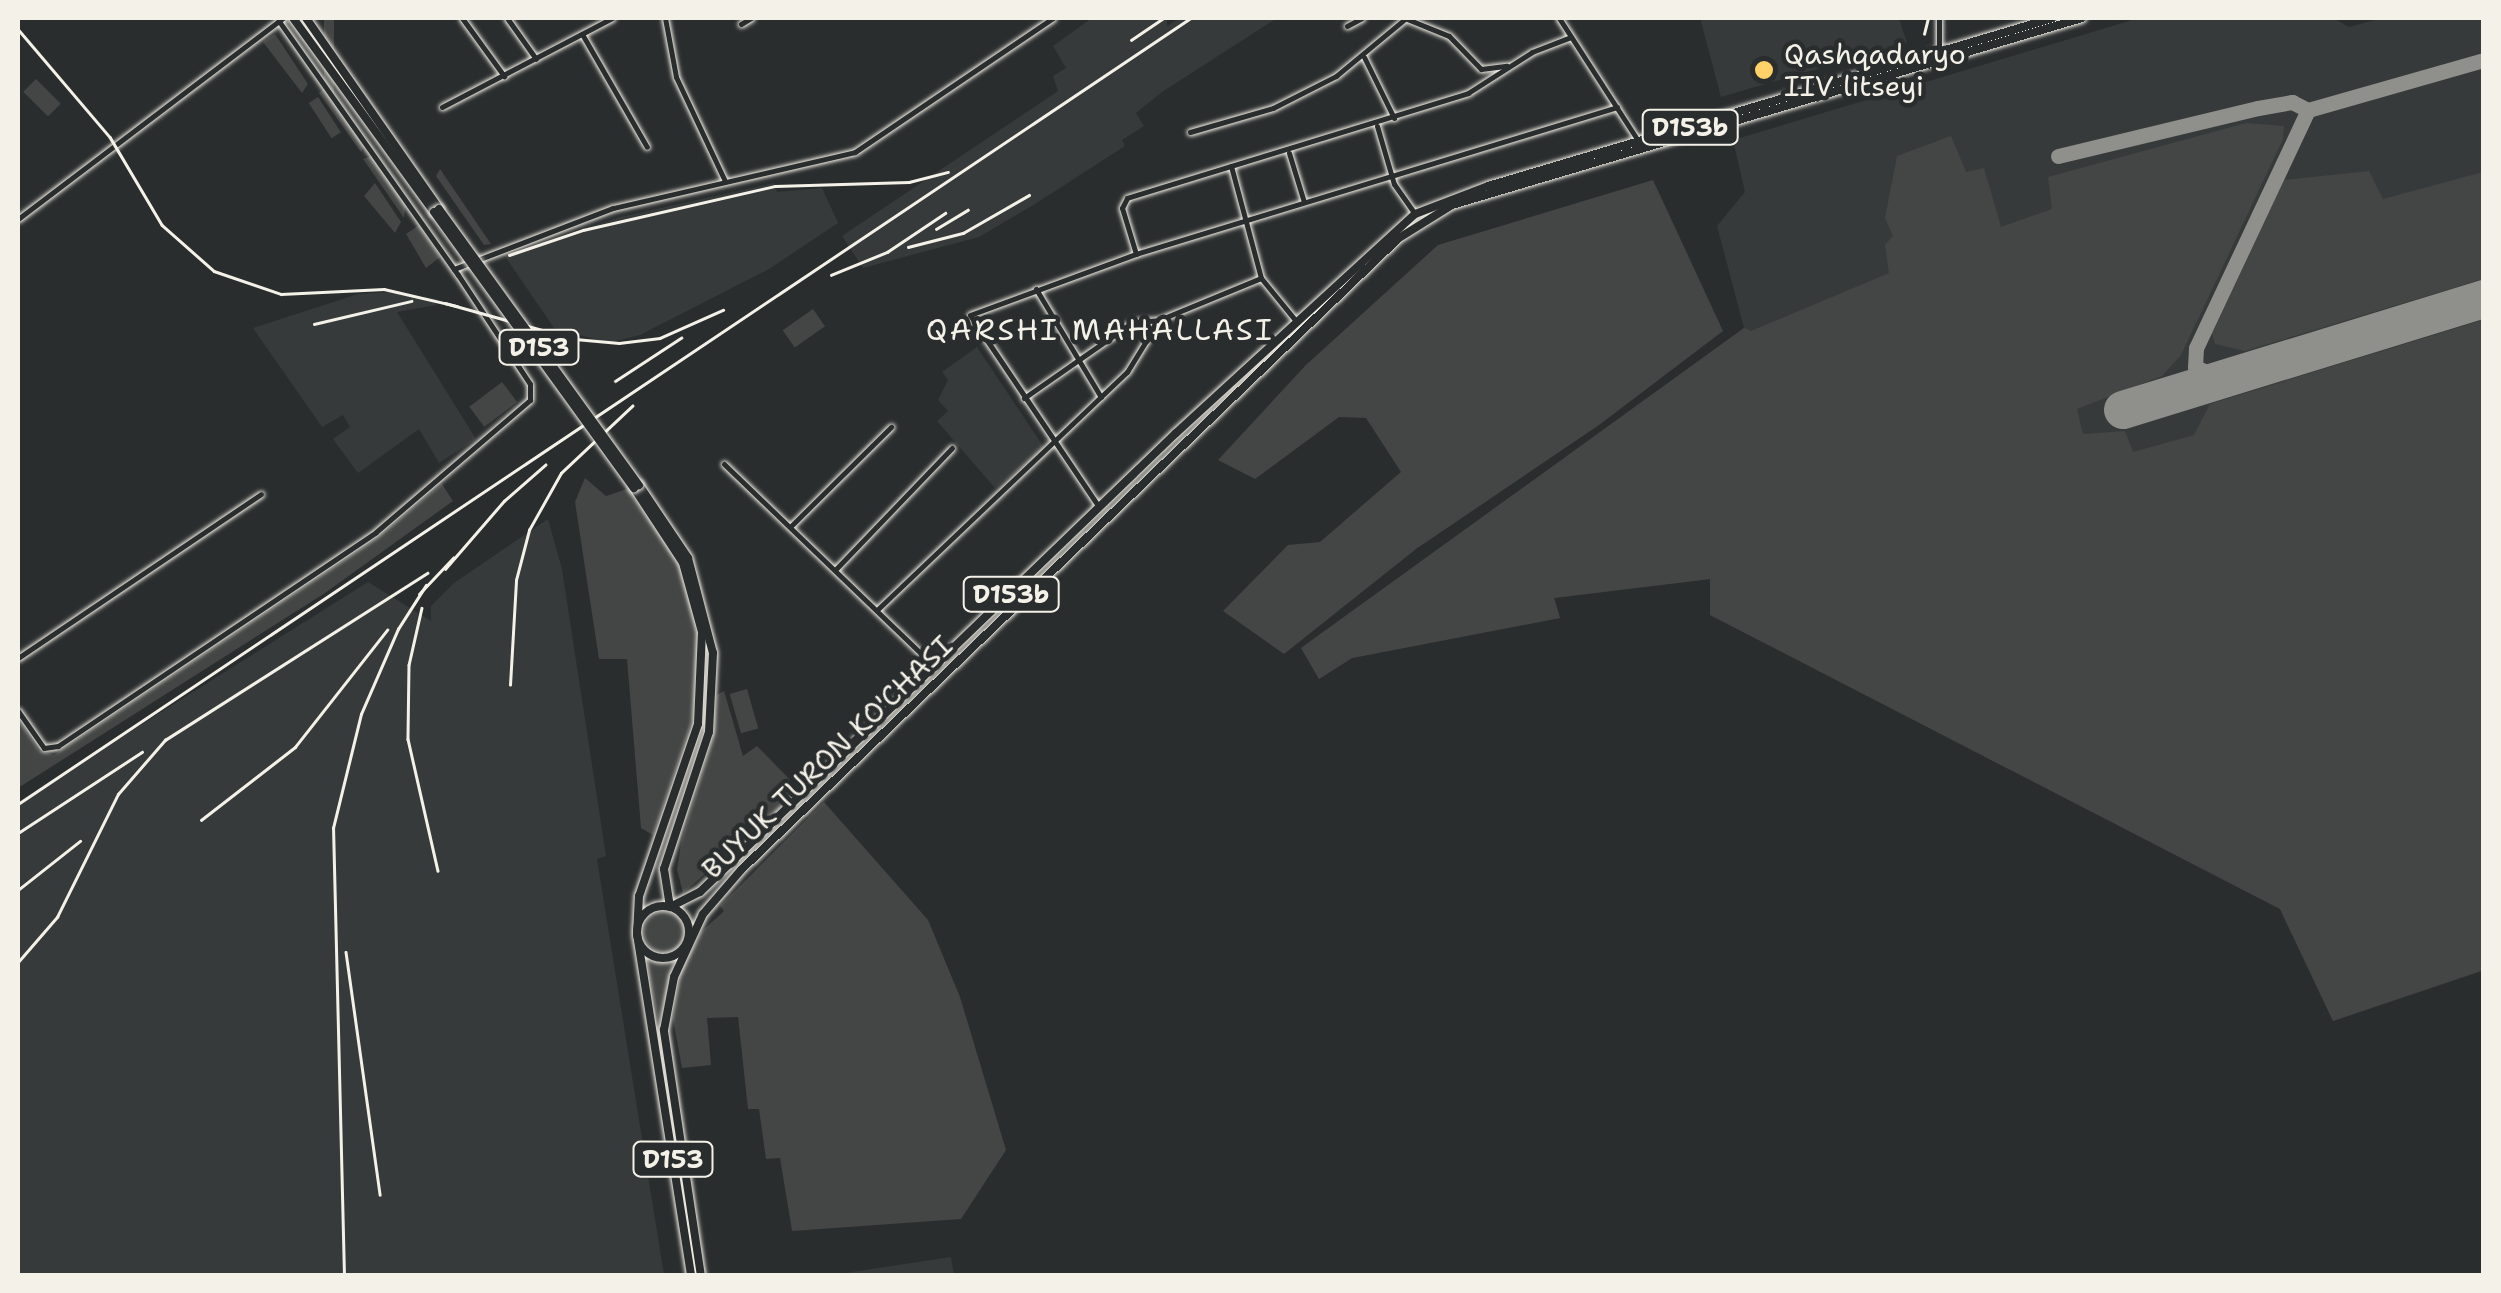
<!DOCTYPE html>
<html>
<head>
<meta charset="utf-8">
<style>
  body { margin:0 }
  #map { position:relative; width:2501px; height:1293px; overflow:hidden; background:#2a2d2e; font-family:"Shantell Sans",sans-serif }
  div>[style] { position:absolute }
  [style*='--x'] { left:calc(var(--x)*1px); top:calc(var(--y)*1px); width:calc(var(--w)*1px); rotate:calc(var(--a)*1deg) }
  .built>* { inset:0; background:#373a3a }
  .green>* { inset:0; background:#444645; transform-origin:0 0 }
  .round { border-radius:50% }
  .taxiway>* { height:15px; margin:-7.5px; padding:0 7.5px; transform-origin:7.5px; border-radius:7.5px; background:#8f8f8b }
  .runway>* { height:38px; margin:-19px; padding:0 19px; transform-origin:19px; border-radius:19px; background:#8f8f8b }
  .roads { filter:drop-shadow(0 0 2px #f4f1e8) drop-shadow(0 0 2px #f4f1e8) }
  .minor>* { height:5px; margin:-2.5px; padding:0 2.5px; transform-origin:2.5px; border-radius:2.5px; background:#2a2d2e }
  .primary>* { height:8px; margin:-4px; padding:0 4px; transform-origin:4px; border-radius:4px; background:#2a2d2e }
  .primary>.ring { margin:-4px; padding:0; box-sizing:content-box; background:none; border:8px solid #2a2d2e; border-radius:50% }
  .rail>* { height:2.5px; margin:-1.25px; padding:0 1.25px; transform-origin:1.25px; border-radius:1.25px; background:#f4f1e8 }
  .bridges { filter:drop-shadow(0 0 2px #f4f1e8) drop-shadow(0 0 2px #f4f1e8) }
  .primary-bridge>* { height:8px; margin:-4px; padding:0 4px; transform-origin:4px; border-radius:4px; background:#2a2d2e }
  .dots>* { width:28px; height:28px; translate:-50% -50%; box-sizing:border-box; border:5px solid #2a2d2e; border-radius:50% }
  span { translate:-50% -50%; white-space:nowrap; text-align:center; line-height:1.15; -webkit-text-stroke:9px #2a2d2e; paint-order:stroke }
  .shield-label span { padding:2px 8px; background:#2a2d2e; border:2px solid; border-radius:8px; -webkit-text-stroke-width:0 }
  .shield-label { font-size:25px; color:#f4f1e8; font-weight:700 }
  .poi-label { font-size:28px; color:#f4f1e8 }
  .left { translate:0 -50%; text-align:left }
  .street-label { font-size:28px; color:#f4f1e8 }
  .neighbourhood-label { font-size:30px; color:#f4f1e8; letter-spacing:2.5px }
  .frame { position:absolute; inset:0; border:20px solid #f4f1e8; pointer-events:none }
</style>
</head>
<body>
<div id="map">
  <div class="built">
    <i style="clip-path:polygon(1092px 18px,1167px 18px,1167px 26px,1180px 18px,1277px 18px,1162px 92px,1136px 113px,1144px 126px,1122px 140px,1125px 146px,1035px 204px,979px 237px,863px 268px,842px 236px,1058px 91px,1053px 76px,1066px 68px,1053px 46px)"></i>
    <i style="clip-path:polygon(1700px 18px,1899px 18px,1907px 43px,1721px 97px)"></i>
    <i style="clip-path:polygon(2139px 18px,2333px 18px,2349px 27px,2382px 18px,2483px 18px,2483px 971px,2333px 1021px,2280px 909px,1710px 615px,1710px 579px,1554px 598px,1560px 618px,1352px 658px,1319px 679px,1301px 648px,1744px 328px,1717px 226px,1745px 192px,1733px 140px)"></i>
    <i style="clip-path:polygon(774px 183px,777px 192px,822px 188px,838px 223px,769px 269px,640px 335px,609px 343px,554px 328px,504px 255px,620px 217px)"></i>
    <i style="clip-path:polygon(390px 292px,436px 299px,436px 305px,397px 312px,476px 439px,439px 463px,419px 429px,358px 473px,333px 439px,350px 427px,343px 415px,322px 427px,253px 328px,358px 294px)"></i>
    <i style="clip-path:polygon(977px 347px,1045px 449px,995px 488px,937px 421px,948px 411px,938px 400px,948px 380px,942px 372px)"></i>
    <i style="clip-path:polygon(548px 519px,562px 569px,606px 856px,597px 859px,664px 1275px,18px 1275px,18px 802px,368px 582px,431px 621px,431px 606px,454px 583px)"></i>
    <i style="clip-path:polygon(951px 1257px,954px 1275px,832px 1275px)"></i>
  </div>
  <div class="green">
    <i style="left:324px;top:18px;width:10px;height:82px"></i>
    <i style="clip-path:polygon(275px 34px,308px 84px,302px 93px,263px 42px)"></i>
    <i style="left:36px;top:79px;width:35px;height:18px;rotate:45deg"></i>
    <i style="clip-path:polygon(324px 88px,364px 146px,361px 152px,319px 93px)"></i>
    <i style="left:318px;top:97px;width:42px;height:11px;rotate:57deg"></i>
    <i style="clip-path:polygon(2246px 123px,2284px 126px,2283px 139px,2181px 355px,2162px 376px,2077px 409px,2083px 434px,2125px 431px,2133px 452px,2194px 435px,2210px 404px,2483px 320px,2483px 970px,2333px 1021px,2280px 909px,1710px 615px,1710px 579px,1554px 598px,1560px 618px,1352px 658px,1319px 679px,1301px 648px,1744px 328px,1751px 331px,1889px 273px,1885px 245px,1893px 236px,1885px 218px,1897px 156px,1951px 136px,1966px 172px,1984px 168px,2001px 227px,2052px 209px,2048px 177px)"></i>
    <i style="clip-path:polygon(372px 156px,406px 203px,404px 218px,363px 159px)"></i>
    <i style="clip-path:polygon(440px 169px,491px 244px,484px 245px,436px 176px)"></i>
    <i style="clip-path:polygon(2369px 171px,2383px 199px,2483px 172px,2483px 279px,2245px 351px,2215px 344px,2212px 334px,2284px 180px)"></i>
    <i style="clip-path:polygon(1653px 180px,1723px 331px,1599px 425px,1416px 549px,1284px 654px,1223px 611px,1288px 545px,1320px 542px,1401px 472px,1366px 418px,1339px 417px,1255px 479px,1218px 460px,1306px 365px,1438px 245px)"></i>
    <i style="clip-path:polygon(375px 183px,401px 222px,395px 233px,364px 196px)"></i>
    <i style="clip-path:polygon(419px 225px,440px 257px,426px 268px,406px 234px)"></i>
    <i style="left:813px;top:309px;width:21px;height:37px;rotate:55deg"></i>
    <i style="left:502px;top:382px;width:25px;height:41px;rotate:53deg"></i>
    <i style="clip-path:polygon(585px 478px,606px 496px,627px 489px,671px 548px,690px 591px,698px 634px,693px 718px,653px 835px,641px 828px,627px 659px,599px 659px,575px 502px)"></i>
    <i style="clip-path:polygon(442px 484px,453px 501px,325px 593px,18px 788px,18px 719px,39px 751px,54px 755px,376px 539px)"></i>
    <i style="left:747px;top:689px;width:41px;height:18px;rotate:74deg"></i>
    <i style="clip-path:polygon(724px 691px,743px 756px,757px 746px,800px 790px,683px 893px,677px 869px,682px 839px,713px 738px,717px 695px)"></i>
    <i style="clip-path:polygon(824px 802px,928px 920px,960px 997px,1006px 1150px,961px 1219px,792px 1231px,780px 1158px,766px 1159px,759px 1109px,748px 1109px,738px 1017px,707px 1018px,711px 1065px,682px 1068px,673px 1019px,681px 971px,702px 931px,724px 911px,720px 906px)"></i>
    <i class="round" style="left:644px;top:912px;width:40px;height:40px"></i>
    <i style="clip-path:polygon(647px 961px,674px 962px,659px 1025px)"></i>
  </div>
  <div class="taxiway">
    <i style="--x:2058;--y:156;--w:206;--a:-13.5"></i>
    <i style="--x:2258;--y:108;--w:35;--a:-10"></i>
    <i style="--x:2292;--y:102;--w:18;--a:27"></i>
    <i style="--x:2308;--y:110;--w:183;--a:-15.9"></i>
    <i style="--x:2223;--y:379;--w:30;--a:-157"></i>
    <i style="--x:2195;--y:367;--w:19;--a:-87"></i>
    <i style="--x:2196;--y:348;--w:263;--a:-64.8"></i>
  </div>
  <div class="runway">
    <i style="--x:2123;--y:410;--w:378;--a:-17.1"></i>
  </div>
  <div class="roads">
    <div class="minor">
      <i style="--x:462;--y:18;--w:72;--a:54.1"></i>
      <i style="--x:507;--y:18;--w:50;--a:54.7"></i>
      <i style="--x:665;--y:18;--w:60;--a:79.4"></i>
      <i style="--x:676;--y:77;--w:115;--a:64.8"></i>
      <i style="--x:1559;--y:18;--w:148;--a:57.2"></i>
      <i style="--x:1407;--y:19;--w:45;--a:22"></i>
      <i style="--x:1449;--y:36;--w:46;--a:45.9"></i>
      <i style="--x:1481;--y:69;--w:26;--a:-7"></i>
      <i style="--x:741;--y:24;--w:12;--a:-31"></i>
      <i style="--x:1347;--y:26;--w:17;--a:-28"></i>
      <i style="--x:582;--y:34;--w:130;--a:60.1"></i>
      <i style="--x:1939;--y:54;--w:36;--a:-90"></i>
      <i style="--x:1364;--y:57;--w:68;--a:63.8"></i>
      <i style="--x:442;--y:107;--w:192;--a:-27.6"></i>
      <i style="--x:1377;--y:126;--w:60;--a:73.7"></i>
      <i style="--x:1394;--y:184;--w:37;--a:55"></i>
      <i style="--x:1190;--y:132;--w:86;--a:-16.1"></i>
      <i style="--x:1273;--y:108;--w:71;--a:-26.9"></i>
      <i style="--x:1336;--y:76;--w:91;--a:-39.6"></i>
      <i style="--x:1289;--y:153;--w:51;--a:73"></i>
      <i style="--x:1231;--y:166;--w:116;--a:75"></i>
      <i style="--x:1261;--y:278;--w:55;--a:50.9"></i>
      <i style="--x:18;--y:219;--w:333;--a:-37.2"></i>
      <i style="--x:1136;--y:254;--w:48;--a:-106.9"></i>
      <i style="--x:1122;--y:208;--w:11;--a:-63"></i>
      <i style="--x:1127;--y:198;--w:357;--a:-17.1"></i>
      <i style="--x:1468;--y:93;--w:76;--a:-32.6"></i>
      <i style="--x:1532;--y:52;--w:40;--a:-21"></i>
      <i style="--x:454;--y:269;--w:170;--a:-21"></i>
      <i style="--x:613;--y:208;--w:248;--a:-13"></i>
      <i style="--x:855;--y:152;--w:239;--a:-34.1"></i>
      <i style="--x:1036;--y:289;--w:126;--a:59"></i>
      <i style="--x:1024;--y:398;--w:133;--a:-34.9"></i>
      <i style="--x:1133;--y:322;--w:26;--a:-4"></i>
      <i style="--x:1159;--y:320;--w:110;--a:-22.4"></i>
      <i style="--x:724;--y:464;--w:291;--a:43.9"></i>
      <i style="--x:1099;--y:507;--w:231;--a:-123.9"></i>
      <i style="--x:970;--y:315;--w:177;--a:-20.2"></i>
      <i style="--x:1136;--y:254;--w:503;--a:-16.99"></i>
      <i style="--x:791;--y:526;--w:141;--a:-44.7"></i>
      <i style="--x:835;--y:570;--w:169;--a:-46.2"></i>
      <i style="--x:878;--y:609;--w:344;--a:-43.6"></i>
      <i style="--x:1127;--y:372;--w:61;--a:-58.4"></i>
      <i style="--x:18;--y:658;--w:293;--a:-34"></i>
      <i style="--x:18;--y:711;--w:45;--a:54.9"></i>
      <i style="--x:44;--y:748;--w:14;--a:-8"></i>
      <i style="--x:58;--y:746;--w:383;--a:-33.9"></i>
      <i style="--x:376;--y:532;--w:203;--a:-40.6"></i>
      <i style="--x:530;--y:400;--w:16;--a:-90"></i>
      <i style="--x:530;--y:384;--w:131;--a:-123.4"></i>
      <i style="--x:458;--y:275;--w:311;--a:-125.2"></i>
    </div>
    <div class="primary">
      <i style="--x:293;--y:18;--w:240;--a:54"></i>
      <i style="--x:306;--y:18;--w:233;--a:55.1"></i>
      <i style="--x:639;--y:485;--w:88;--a:56.1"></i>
      <i style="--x:688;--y:558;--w:98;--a:75.3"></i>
      <i style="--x:713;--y:653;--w:79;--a:92.9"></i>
      <i style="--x:709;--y:732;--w:144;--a:108.2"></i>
      <i style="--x:664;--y:869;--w:38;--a:81"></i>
      <i style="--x:670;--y:907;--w:34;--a:-27"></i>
      <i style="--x:700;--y:892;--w:661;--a:-43.96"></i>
      <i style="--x:1176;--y:433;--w:324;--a:-42.5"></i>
      <i style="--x:1415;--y:214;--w:78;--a:-21"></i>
      <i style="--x:1488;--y:186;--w:589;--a:-16.56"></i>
      <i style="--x:634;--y:488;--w:90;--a:56.8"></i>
      <i style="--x:683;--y:563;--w:72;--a:74.6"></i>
      <i style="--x:702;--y:632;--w:92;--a:92.5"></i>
      <i style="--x:698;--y:724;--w:182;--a:108.9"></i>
      <i style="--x:639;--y:896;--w:38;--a:93"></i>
      <i style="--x:637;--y:934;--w:346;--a:81"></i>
      <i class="ring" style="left:637px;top:906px;width:44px;height:44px"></i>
      <i style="--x:701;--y:1276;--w:249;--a:-98.6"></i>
      <i style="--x:664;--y:1030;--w:54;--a:-79.3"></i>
      <i style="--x:674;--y:977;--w:69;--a:-65.3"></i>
      <i style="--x:703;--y:914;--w:58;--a:-49.2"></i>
      <i style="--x:741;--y:870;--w:912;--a:-43.85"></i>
      <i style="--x:1399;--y:238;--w:62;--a:-31.9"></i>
      <i style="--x:1452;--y:205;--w:657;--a:-16.53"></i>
    </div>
  </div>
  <div class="rail">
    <i style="--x:18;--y:29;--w:142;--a:49.6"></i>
    <i style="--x:110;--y:137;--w:102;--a:59.4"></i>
    <i style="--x:162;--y:225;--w:69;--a:41.5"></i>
    <i style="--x:214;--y:271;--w:71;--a:18.9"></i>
    <i style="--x:281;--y:294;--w:103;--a:-2.8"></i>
    <i style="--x:384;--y:289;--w:75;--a:13.1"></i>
    <i style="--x:1924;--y:34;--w:16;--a:-76"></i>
    <i style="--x:1131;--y:40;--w:40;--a:-34"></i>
    <i style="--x:936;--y:229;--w:37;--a:-31"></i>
    <i style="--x:908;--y:247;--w:57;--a:-14.3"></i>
    <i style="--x:963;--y:233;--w:76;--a:-29.9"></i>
    <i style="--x:509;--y:255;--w:78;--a:-18.7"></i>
    <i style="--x:583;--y:230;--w:197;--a:-12.9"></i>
    <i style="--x:775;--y:186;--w:134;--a:-1.7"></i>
    <i style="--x:909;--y:182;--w:40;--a:-14.4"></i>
    <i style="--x:831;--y:275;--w:61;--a:-22.3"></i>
    <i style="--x:887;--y:252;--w:70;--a:-33.9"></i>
    <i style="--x:445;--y:303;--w:135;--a:15.5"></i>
    <i style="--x:575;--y:339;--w:44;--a:5.2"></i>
    <i style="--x:619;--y:343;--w:41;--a:-7"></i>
    <i style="--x:660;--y:338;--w:69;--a:-24"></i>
    <i style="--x:314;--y:324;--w:100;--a:-13.3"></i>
    <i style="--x:615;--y:381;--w:79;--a:-33.1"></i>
    <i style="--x:445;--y:569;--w:90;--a:-49.1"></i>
    <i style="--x:504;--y:501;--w:55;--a:-41.3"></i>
    <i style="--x:419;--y:594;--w:50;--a:-46.6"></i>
    <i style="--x:422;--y:608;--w:58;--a:102.8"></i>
    <i style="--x:409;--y:665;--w:74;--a:90.8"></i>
    <i style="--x:408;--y:739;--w:135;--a:77.2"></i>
    <i style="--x:510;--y:685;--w:105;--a:-86.7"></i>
    <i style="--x:516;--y:580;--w:52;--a:-75.4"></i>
    <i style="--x:529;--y:530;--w:65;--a:-60.7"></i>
    <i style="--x:561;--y:473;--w:98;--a:-43.3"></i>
    <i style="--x:18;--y:804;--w:1412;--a:-33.83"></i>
    <i style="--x:201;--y:820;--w:119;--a:-37.8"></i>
    <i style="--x:295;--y:747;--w:149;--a:-51.8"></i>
    <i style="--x:18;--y:833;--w:148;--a:-33.2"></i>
    <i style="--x:18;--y:890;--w:79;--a:-38.3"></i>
    <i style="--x:346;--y:952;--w:245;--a:82"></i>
    <i style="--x:18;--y:962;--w:60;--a:-49.1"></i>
    <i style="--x:57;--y:917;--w:137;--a:-63.6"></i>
    <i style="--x:118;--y:794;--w:72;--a:-49"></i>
    <i style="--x:165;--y:740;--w:311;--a:-32.5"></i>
    <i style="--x:344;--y:1276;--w:448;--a:-91.4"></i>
    <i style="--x:333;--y:828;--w:117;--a:-76.2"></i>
    <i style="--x:361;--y:714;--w:93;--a:-66.5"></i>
    <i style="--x:398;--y:629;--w:52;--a:-57.5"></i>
  </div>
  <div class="bridges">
    <div class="primary-bridge">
      <i style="--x:439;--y:209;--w:341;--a:54.1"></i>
      <i style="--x:434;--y:212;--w:341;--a:54.1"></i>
    </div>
  </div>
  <div class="dots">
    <i style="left:1764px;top:70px;background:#ffd166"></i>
  </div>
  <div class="shield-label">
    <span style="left:1690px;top:127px">D153b</span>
    <span style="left:539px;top:347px">D153</span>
    <span style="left:1011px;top:594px">D153b</span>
    <span style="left:673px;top:1159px">D153</span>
  </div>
  <div class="poi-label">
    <span class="left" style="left:1784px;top:70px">Qashqadaryo<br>IIV litseyi</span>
  </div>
  <div class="street-label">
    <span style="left:827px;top:757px;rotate:-44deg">BUYUK TURON KO'CHASI</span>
  </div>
  <div class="neighbourhood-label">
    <span style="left:1100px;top:330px">QARSHI MAHALLASI</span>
  </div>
  <div class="frame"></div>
</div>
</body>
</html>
